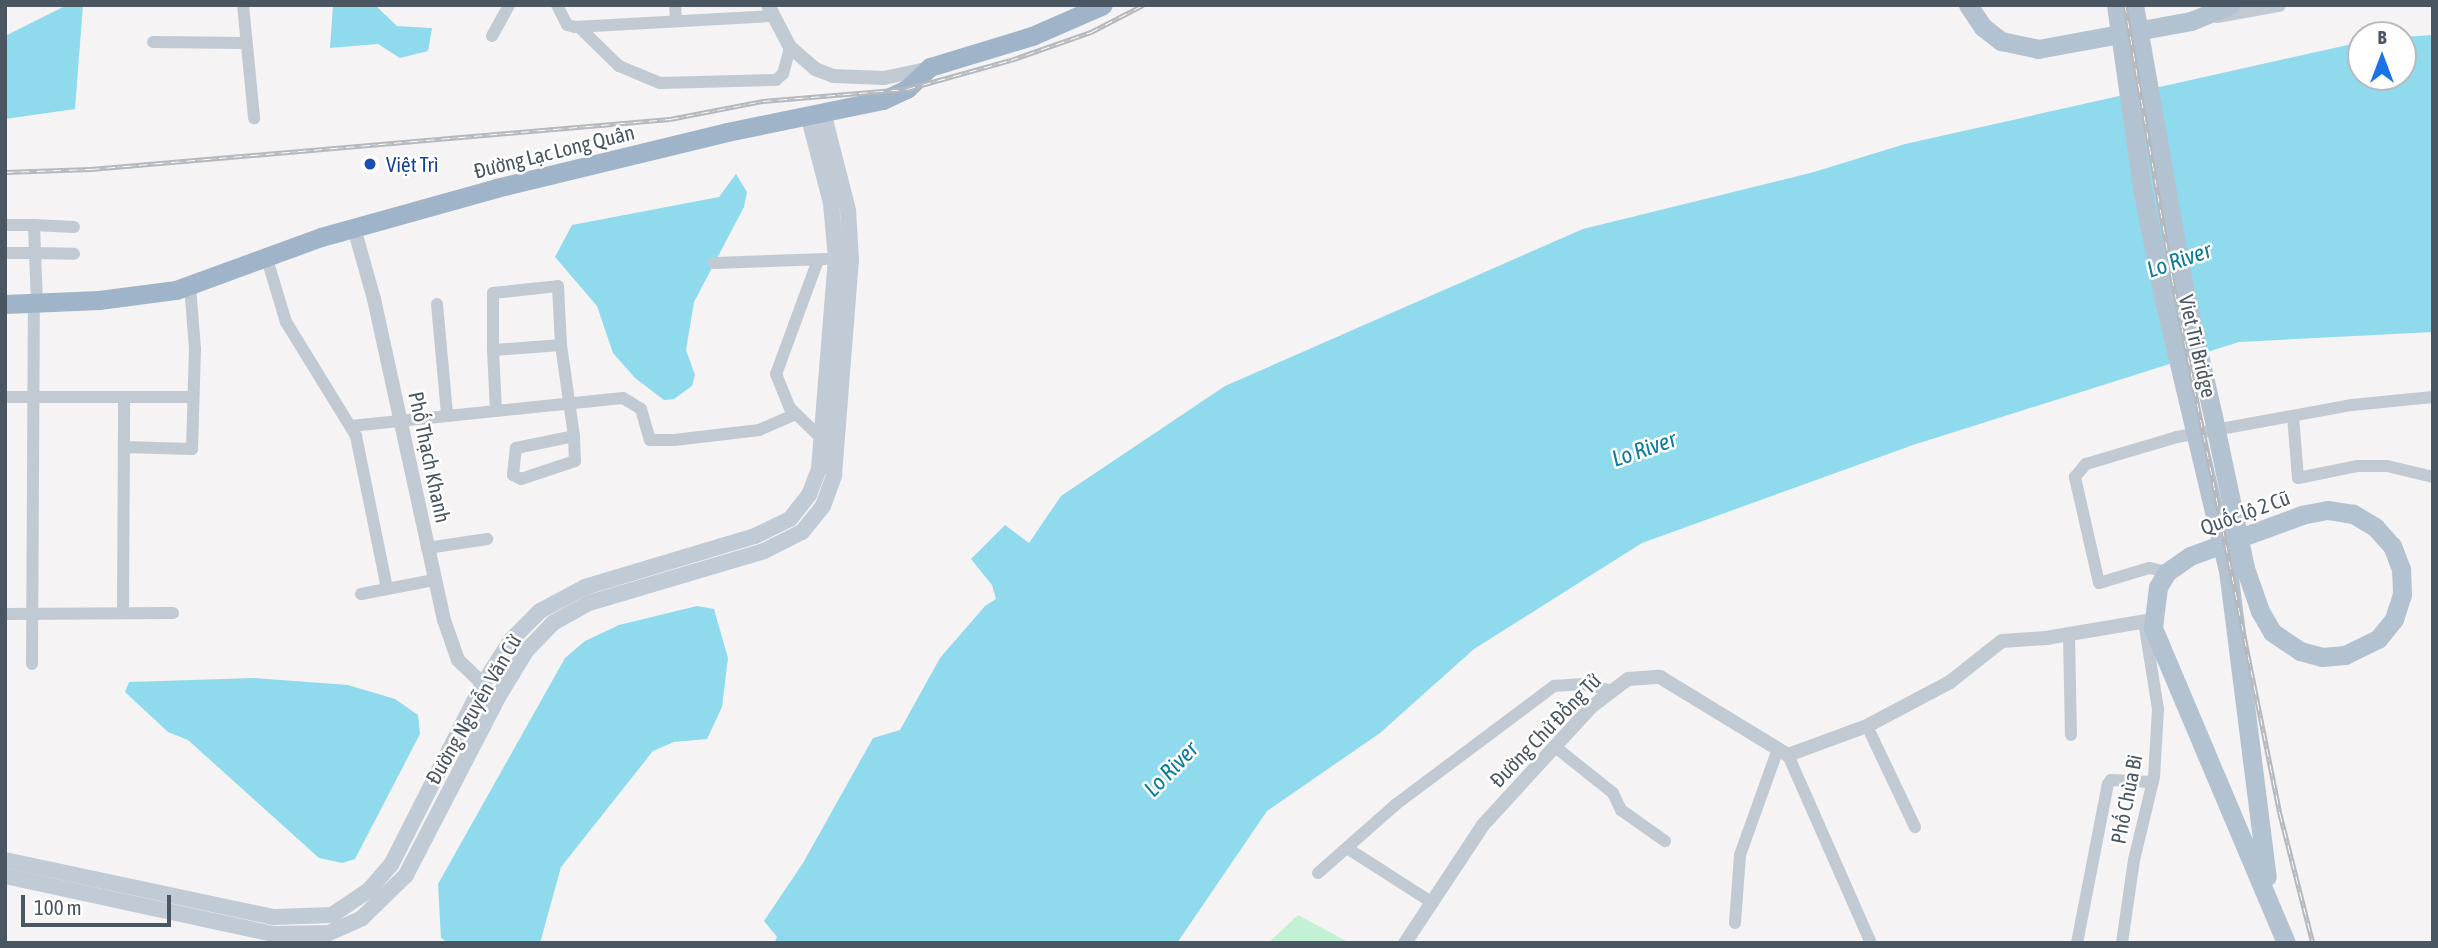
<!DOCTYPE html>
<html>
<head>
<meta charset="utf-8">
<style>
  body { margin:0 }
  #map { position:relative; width:2438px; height:948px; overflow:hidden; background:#f5f3f3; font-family:"Asap Condensed",sans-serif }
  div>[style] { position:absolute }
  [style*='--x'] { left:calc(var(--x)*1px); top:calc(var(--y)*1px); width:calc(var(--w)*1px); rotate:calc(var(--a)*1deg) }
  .green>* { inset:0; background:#c3f1d5 }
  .water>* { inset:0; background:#90daee }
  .minor>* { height:12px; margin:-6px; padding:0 6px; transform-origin:6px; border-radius:6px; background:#c1cad2 }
  .tertiary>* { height:14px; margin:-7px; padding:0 7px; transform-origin:7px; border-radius:7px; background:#c1cad2 }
  .secondary>* { height:16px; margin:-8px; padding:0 8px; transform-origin:8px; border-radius:8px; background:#c1cbd6 }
  .primary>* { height:19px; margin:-9.5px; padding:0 9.5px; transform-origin:9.5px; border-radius:9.5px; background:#b3c2d1 }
  .trunk>* { height:19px; margin:-9.5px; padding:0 9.5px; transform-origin:9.5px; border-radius:9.5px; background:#9fb4c9 }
  .rail>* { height:5px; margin-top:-2.5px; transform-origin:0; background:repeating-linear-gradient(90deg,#fff 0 8px,#b5b8bd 0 16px); box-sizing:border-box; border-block:2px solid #b5b8bd }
  .dots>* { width:19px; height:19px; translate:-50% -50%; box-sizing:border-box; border:4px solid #fff; border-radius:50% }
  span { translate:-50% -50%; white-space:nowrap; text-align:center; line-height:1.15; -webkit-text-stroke:5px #fff; paint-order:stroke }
  .street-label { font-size:21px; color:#4a5661 }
  .transit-label { font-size:21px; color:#164399 }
  .left { translate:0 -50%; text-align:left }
  .water-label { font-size:23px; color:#0c7c9b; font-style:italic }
  .frame { position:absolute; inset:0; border:7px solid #4a5661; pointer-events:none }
  .north { position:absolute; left:2347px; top:21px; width:70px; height:70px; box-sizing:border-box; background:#fff; border:2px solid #b7bbc0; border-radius:50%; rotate:0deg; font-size:19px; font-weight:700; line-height:28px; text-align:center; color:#4a5661 }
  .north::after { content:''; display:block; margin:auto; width:24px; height:32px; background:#1a73e8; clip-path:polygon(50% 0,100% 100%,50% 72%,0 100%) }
  .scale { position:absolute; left:21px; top:895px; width:150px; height:32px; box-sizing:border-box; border:4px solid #4a5661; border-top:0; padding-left:9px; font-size:21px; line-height:24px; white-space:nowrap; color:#4a5661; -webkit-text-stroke:5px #fff; paint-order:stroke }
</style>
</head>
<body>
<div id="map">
  <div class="green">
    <i style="clip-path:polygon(1298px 915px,1350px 943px,1268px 943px)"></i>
  </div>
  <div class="water">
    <i style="clip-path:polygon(67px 5px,83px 5px,75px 109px,5px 119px,5px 36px)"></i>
    <i style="clip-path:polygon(333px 5px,375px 5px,397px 26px,432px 28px,428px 51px,400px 58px,378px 44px,330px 48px)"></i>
    <i style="clip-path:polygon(2433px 35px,2433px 332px,2239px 342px,1913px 445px,1642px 543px,1474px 649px,1380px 733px,1267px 811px,1177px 943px,774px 943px,777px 937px,764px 921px,803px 863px,873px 738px,900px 730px,940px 658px,985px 606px,996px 599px,992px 585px,971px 559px,1005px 525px,1029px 543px,1061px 496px,1225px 386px,1583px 229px,1814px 172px,1905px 144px,2361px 42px,2361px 77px,2403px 77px,2403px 37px)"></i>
    <i style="clip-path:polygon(736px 174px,747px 192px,744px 207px,694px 302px,686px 350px,695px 375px,692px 386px,674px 399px,664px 400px,635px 378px,613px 353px,597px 306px,555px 257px,572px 225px,719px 197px)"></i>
    <i style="clip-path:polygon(697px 606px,714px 609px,728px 658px,722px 707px,707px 739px,674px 742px,653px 751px,561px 867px,540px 943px,448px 943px,441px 938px,438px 884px,565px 658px,585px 641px,619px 625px)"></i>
    <i style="clip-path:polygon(254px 678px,348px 685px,395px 699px,418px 715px,420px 734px,355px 859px,342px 863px,319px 858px,188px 740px,168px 732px,125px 692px,129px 682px)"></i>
  </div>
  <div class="minor">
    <i style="--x:243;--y:5;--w:114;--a:84.4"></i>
    <i style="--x:557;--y:5;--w:22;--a:63"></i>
    <i style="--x:567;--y:25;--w:8;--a:14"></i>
    <i style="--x:575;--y:27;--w:196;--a:-3.2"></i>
    <i style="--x:675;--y:5;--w:16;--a:86"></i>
    <i style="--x:579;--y:27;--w:56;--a:44.3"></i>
    <i style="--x:619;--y:66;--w:44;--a:22.5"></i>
    <i style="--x:660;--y:83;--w:116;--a:-1.5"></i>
    <i style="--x:776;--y:80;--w:9;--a:-41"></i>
    <i style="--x:783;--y:74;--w:28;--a:-75"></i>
    <i style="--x:492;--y:36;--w:35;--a:-61"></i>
    <i style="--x:153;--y:42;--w:93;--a:0.6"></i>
    <i style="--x:5;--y:225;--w:29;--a:0"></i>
    <i style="--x:34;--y:225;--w:28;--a:88"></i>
    <i style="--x:35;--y:253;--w:39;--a:1"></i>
    <i style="--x:34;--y:225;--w:40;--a:2.9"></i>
    <i style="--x:5;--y:253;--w:30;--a:0"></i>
    <i style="--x:35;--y:253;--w:50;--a:87.7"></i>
    <i style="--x:267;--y:259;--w:66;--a:73.2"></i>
    <i style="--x:286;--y:322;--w:134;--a:58.4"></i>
    <i style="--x:356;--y:436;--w:156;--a:78.5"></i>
    <i style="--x:818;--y:260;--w:121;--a:110.2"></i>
    <i style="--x:776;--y:374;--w:37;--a:68"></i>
    <i style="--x:790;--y:408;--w:45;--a:44.1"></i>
    <i style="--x:714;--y:263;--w:112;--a:-2"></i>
    <i style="--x:437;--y:304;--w:110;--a:84.8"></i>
    <i style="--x:493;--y:350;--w:57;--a:-90"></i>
    <i style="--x:493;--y:293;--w:65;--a:-6.1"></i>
    <i style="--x:558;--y:286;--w:59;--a:87.1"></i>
    <i style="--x:561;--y:345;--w:92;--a:81.9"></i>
    <i style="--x:574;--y:436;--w:25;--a:88"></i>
    <i style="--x:575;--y:461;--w:57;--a:161.6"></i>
    <i style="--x:521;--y:479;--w:9;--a:-153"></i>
    <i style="--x:513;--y:475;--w:27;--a:-84"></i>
    <i style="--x:516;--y:448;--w:59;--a:-11.7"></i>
    <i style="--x:5;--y:397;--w:188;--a:0"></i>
    <i style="--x:496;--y:411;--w:61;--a:-92.8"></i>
    <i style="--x:493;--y:350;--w:68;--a:-4.2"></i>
    <i style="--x:2293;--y:416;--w:62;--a:85.4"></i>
    <i style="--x:2298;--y:478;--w:60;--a:-11.5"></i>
    <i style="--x:2357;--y:466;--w:30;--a:0"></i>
    <i style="--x:2387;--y:466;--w:47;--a:13.4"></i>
    <i style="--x:351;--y:426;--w:273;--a:-5.9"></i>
    <i style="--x:623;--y:398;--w:21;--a:31"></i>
    <i style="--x:641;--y:409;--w:32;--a:74"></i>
    <i style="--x:650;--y:440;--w:24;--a:0"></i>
    <i style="--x:674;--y:440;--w:86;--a:-6.7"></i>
    <i style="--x:759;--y:430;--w:40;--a:-23.4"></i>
    <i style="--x:124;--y:447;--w:68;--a:1.7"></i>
    <i style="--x:192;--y:449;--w:100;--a:-88.3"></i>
    <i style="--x:195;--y:349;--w:63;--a:-94.5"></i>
    <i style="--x:427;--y:548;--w:61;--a:-8.5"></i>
    <i style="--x:2167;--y:572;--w:18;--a:-167"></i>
    <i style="--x:2149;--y:568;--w:52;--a:163.3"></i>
    <i style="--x:2099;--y:583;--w:109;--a:-102.8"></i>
    <i style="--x:2075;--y:477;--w:17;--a:-50"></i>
    <i style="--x:2086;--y:464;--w:95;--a:-16.5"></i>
    <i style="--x:2177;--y:437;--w:178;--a:-10.4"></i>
    <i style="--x:2352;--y:405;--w:81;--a:-5.6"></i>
    <i style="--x:361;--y:594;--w:74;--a:-10.9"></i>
    <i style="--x:123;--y:613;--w:216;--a:-89.7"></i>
    <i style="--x:5;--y:614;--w:168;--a:-0.3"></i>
    <i style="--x:2069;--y:634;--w:101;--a:88.9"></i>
    <i style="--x:32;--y:664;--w:361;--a:-89.7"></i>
    <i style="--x:1867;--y:726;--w:112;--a:64.6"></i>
    <i style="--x:1554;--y:746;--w:75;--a:38.5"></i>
    <i style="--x:1613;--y:793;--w:19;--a:65"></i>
    <i style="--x:1621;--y:810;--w:54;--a:35.2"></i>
    <i style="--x:1788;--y:755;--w:206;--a:66.2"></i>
    <i style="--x:1347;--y:848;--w:100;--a:32.7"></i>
    <i style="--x:1318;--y:873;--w:103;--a:-41.4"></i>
    <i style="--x:1395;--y:805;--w:199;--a:-36.8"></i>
    <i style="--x:1554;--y:686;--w:29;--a:-4"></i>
    <i style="--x:1583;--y:684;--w:31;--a:13"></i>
    <i style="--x:1735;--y:923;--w:68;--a:-85.8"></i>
    <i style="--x:1740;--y:855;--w:113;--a:-70.3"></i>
    <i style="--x:2077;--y:943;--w:162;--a:-79"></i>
    <i style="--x:2108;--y:784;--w:5;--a:-53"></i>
    <i style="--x:2111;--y:780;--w:42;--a:2.7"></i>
    <i style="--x:2122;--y:943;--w:84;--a:-81.8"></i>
    <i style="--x:2134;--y:860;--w:85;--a:-76.5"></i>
    <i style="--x:2154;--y:777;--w:68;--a:-86.6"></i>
    <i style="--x:2158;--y:709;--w:88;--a:-99.1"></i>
  </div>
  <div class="tertiary">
    <i style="--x:768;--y:5;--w:47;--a:62.4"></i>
    <i style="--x:790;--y:47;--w:33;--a:41"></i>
    <i style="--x:815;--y:69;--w:19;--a:21"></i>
    <i style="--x:833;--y:76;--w:51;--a:2.2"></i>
    <i style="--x:884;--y:78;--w:43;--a:-12.1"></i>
    <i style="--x:2217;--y:16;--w:63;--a:-10.1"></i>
    <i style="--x:354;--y:228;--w:74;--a:74.3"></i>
    <i style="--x:374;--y:299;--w:329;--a:77.7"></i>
    <i style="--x:444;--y:620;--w:42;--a:70.7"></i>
    <i style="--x:458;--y:660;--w:35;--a:44"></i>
    <i style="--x:1405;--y:943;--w:141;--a:-56.5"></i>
    <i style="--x:1483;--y:825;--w:160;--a:-47.5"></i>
    <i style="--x:1591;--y:707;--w:46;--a:-37.1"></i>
    <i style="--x:1628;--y:679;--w:32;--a:-4"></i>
    <i style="--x:1660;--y:677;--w:150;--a:31.4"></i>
    <i style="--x:1788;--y:755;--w:84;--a:-20.2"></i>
    <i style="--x:1867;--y:726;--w:94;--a:-27.9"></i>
    <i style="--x:1950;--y:682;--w:66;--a:-38.3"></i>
    <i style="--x:2002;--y:641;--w:44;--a:-3.9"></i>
    <i style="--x:2046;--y:638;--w:108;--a:-9.6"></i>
  </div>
  <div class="secondary">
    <i style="--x:5;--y:860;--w:275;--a:12"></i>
    <i style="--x:274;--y:917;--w:58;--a:-2"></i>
    <i style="--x:332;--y:915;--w:45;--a:-34"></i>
    <i style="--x:369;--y:890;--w:33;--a:-49"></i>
    <i style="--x:391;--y:865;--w:203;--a:-63.1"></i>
    <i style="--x:483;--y:684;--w:52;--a:-57.5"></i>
    <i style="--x:511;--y:640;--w:41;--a:-45"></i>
    <i style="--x:540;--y:611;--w:51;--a:-28.1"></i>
    <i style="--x:585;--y:587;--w:177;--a:-16.7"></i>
    <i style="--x:755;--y:536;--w:39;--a:-26"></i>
    <i style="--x:790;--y:519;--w:31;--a:-52"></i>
    <i style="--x:809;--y:495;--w:28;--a:-69"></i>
    <i style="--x:819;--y:469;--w:211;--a:-85.4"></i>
    <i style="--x:836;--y:259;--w:56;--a:-95.1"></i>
    <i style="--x:831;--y:203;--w:91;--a:-104.6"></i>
    <i style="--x:5;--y:876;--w:275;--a:12.2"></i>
    <i style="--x:274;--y:934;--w:55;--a:-1"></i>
    <i style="--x:329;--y:933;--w:36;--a:-24"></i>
    <i style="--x:362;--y:918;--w:62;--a:-44.3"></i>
    <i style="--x:406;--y:875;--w:204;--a:-62.6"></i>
    <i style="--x:500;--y:694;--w:50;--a:-58.8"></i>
    <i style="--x:526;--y:651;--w:39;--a:-46"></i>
    <i style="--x:553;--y:623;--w:41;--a:-29.1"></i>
    <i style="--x:589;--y:603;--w:183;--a:-16.5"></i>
    <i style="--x:764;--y:551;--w:42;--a:-26.6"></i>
    <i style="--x:802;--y:532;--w:33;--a:-51"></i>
    <i style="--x:823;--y:506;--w:33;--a:-70"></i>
    <i style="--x:834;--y:475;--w:216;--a:-85.5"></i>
    <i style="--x:851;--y:260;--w:50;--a:-93.4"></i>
    <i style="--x:848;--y:210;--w:101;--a:-104.3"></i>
  </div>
  <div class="primary">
    <i style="--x:1968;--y:5;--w:27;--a:56"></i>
    <i style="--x:1983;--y:27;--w:23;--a:38"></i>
    <i style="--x:2001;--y:41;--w:38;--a:12"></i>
    <i style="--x:2038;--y:49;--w:156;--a:-10.4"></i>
    <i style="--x:2191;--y:21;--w:42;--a:-22.3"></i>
    <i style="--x:2116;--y:5;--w:185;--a:81.9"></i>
    <i style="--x:2142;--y:188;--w:114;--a:78.9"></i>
    <i style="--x:2164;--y:300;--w:277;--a:76.7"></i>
    <i style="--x:2228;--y:570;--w:309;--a:82.8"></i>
    <i style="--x:2134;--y:5;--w:292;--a:80"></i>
    <i style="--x:2185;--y:293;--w:126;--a:77.2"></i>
    <i style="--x:2213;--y:416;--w:155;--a:78.1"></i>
    <i style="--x:2245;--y:568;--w:46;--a:70.8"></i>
    <i style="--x:2260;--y:611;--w:24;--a:60"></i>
    <i style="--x:2272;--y:632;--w:34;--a:34"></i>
    <i style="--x:2300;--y:651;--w:23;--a:15"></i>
    <i style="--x:2322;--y:657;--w:23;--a:-5"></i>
    <i style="--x:2345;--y:655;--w:37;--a:-26"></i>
    <i style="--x:2378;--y:639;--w:26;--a:-51"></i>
    <i style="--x:2394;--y:619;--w:25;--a:-72"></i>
    <i style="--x:2402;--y:595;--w:26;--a:-92"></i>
    <i style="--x:2401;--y:569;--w:25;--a:-111"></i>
    <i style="--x:2392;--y:546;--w:25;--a:-132"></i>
    <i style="--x:2375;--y:527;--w:26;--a:-149"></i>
    <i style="--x:2353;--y:514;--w:26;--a:-171"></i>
    <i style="--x:2327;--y:510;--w:25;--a:169"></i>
    <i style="--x:2302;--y:515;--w:119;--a:159.9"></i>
    <i style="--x:2190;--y:556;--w:28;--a:145"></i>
    <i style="--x:2167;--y:572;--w:17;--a:121"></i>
    <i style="--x:2158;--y:587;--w:41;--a:97"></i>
    <i style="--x:2153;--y:628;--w:342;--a:67.1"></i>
  </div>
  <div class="trunk">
    <i style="--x:5;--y:304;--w:94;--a:-2.4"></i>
    <i style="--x:99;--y:300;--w:78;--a:-7.4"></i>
    <i style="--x:176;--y:290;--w:154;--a:-20.1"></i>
    <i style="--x:321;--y:237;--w:182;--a:-15.6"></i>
    <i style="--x:496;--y:188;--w:238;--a:-13.6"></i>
    <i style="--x:727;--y:132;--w:159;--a:-11.6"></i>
    <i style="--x:883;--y:100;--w:26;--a:-25"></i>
    <i style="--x:907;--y:89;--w:32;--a:-44"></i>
    <i style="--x:930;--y:67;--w:107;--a:-16.9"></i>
    <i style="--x:1032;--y:36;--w:77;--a:-23.6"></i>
  </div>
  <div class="rail">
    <i style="--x:2125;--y:5;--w:277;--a:80.2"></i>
    <i style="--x:2172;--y:278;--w:547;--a:78.61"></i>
    <i style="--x:2280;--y:814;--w:133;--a:75.7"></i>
    <i style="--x:5;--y:172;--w:86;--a:-2"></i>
    <i style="--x:91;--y:169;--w:581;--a:-4.94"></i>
    <i style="--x:670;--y:119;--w:95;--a:-11"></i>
    <i style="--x:763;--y:101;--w:144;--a:-4.8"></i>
    <i style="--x:907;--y:89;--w:108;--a:-15.6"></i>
    <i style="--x:1011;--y:60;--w:85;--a:-19.3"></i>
    <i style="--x:1091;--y:32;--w:59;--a:-27.4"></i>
  </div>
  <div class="dots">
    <i style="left:370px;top:164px;background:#1a4fb4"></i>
  </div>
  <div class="street-label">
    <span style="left:554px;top:151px;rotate:-14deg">Đường Lạc Long Quân</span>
    <span style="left:2198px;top:346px;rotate:77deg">Viet Tri Bridge</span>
    <span style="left:430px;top:457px;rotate:78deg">Phố Thạch Khanh</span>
    <span style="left:2245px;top:512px;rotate:-20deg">Quốc lộ 2 Cũ</span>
    <span style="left:473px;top:709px;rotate:-60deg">Đường Nguyễn Văn Cừ</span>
    <span style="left:1545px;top:730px;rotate:-46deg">Đường Chử Đồng Tử</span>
    <span style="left:2126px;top:799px;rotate:-79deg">Phố Chùa Bi</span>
  </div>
  <div class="transit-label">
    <span class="left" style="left:386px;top:164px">Việt Trì</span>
  </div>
  <div class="water-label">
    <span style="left:2179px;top:260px;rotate:-19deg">Lo River</span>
    <span style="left:1644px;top:449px;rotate:-19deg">Lo River</span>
    <span style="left:1171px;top:769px;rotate:-46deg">Lo River</span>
  </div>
  <div class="frame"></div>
  <div class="north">B</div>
  <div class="scale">100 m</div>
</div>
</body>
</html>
